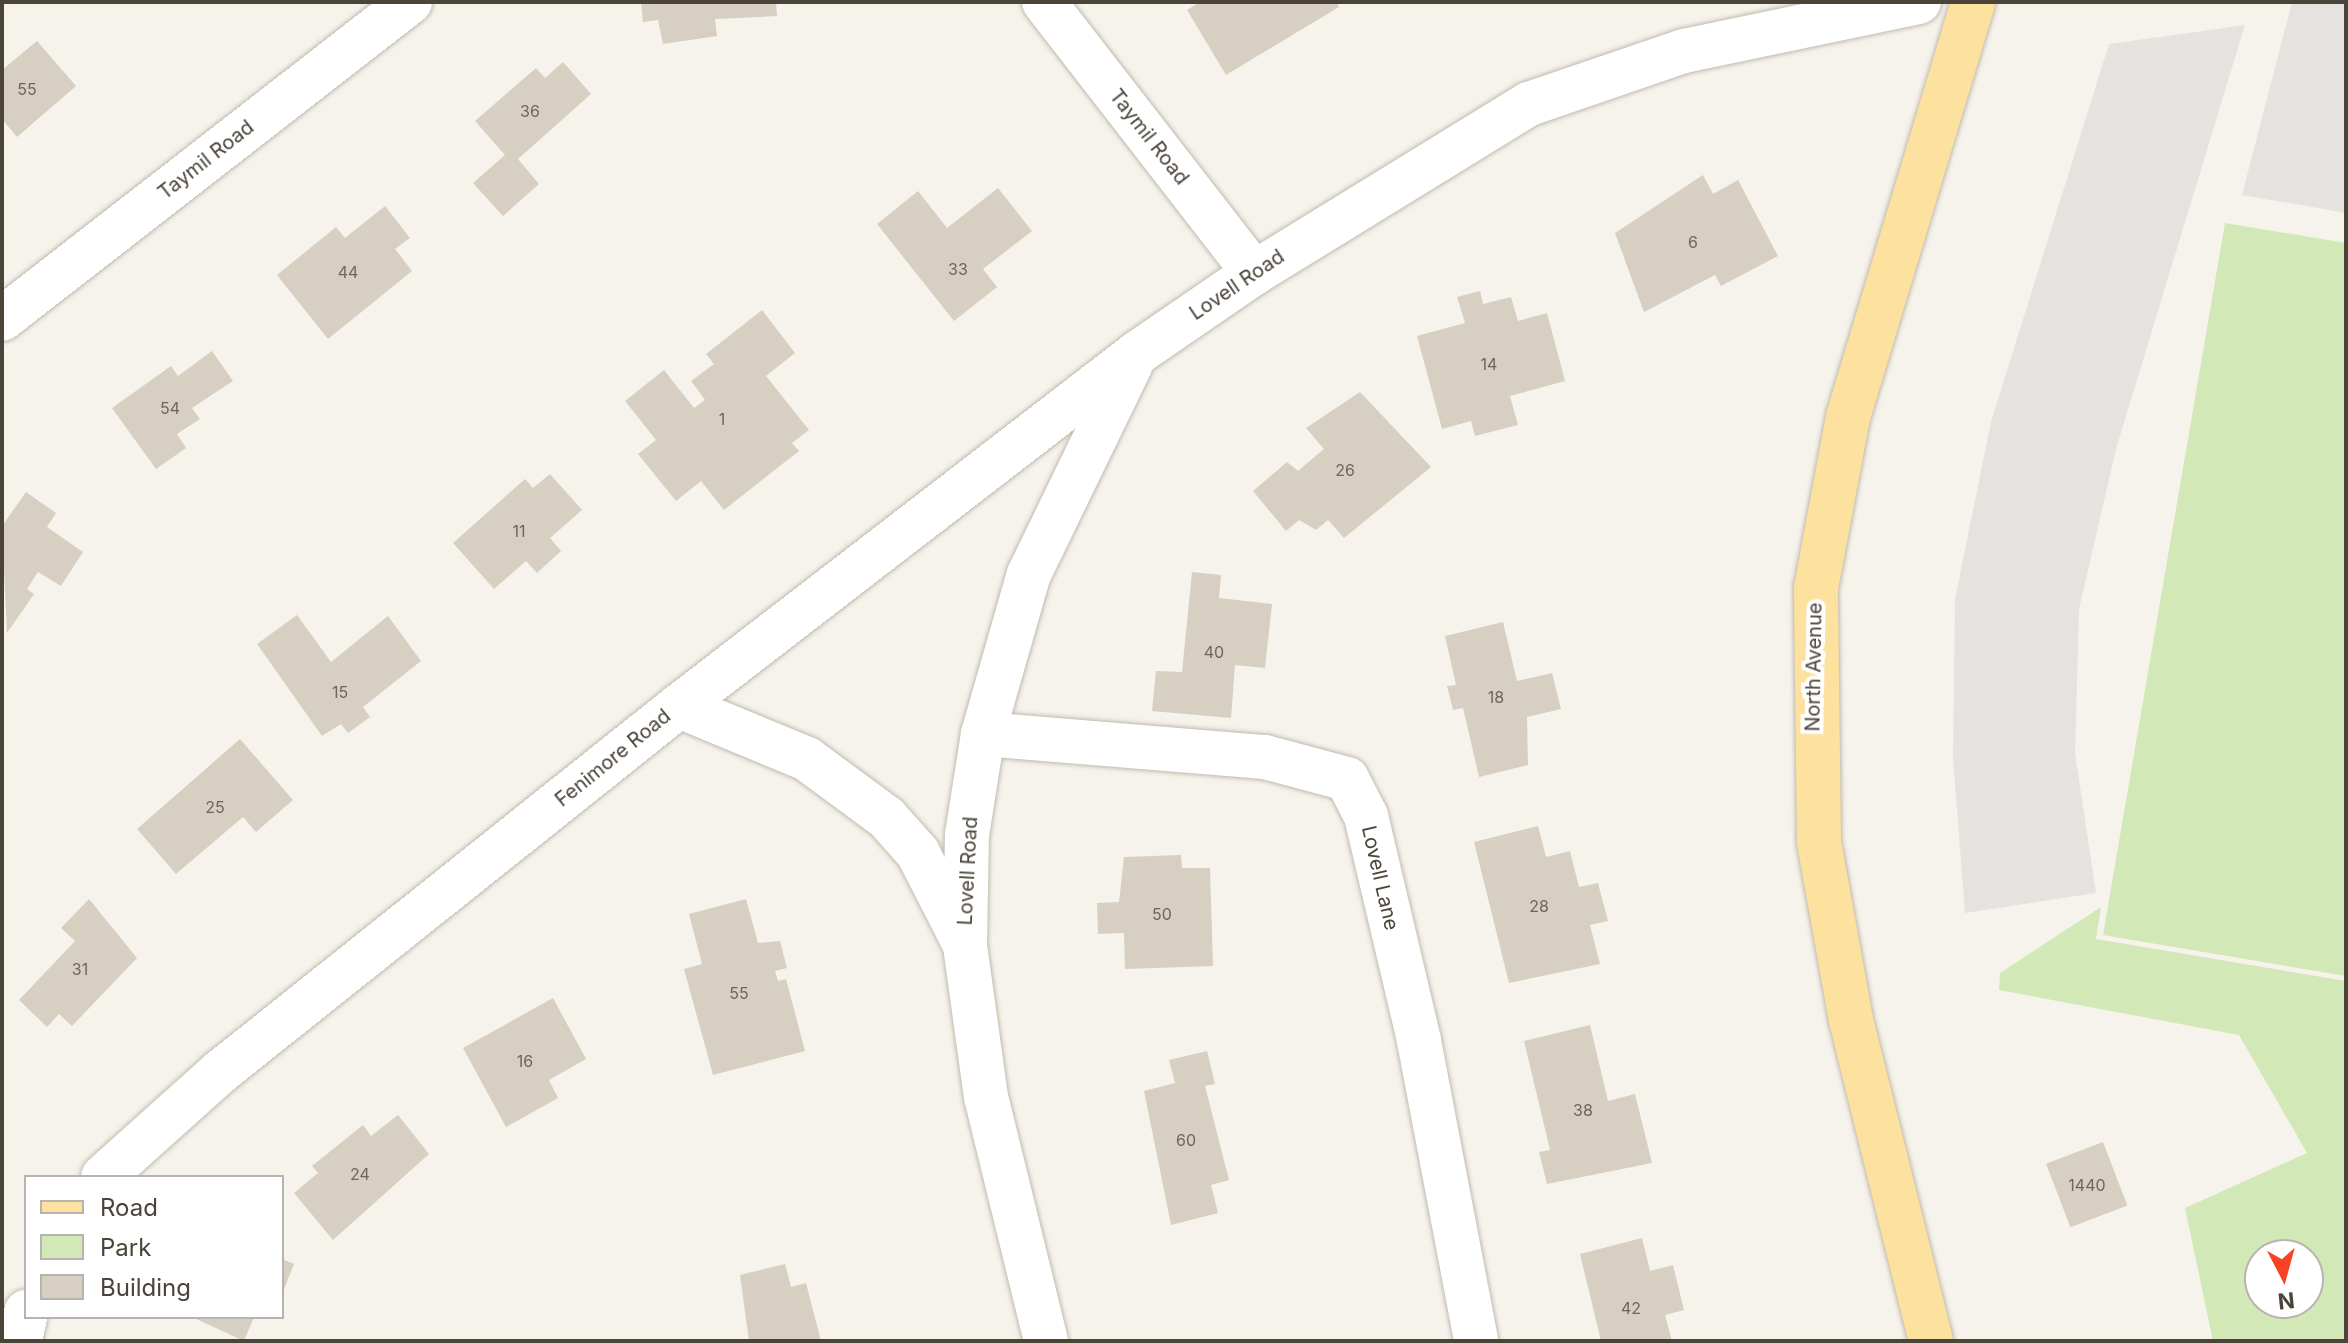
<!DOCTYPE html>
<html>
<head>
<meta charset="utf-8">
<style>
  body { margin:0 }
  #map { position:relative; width:2348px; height:1343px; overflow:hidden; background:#f6f3ec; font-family:Inter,sans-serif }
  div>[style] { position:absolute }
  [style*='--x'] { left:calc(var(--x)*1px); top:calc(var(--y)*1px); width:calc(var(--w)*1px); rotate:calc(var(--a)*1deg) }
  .green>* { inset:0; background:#d2e8b6 }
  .parking>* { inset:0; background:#e5e3e0 }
  .building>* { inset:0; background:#d7cfc1; transform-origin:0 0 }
  .roads { filter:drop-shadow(0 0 2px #c1bbae) drop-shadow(0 0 2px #c1bbae) }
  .minor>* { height:44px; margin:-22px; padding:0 22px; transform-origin:22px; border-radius:22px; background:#fff }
  .major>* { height:44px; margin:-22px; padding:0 22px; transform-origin:22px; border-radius:22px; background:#fce19f }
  span { translate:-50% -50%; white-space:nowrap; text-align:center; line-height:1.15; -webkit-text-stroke:8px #fff; paint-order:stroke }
  .number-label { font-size:16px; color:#6d675b }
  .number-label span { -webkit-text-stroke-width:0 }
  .street-label { font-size:20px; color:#4a4439 }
  .frame { position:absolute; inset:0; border:4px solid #4a4439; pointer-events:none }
  .legend { position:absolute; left:24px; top:1175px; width:260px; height:144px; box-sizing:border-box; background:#fff; border:2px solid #b7b4b0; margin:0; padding:10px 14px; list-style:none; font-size:24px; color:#4a4439 }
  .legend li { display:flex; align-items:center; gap:16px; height:40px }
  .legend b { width:40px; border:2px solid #b7b4b0 }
  .north { position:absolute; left:2244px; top:1239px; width:80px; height:80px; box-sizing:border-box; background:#fff; border:2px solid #b7b4b0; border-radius:50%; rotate:174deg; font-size:22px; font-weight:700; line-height:32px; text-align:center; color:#4a4439 }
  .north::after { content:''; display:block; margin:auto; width:28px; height:36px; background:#f54324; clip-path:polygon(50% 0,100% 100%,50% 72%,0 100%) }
</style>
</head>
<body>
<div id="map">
  <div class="green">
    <i style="clip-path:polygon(2225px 223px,2346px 243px,2346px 976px,2103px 935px)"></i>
    <i style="clip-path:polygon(evenodd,2101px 907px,2096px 939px,2346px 981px,2346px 1341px,2213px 1341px,2185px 1208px,2307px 1153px,2239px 1035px,1999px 990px,2000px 973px,2101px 907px,2260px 1255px,2308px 1255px,2308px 1303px,2260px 1303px,2260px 1255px)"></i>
  </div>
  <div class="parking">
    <i style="clip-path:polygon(2292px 2px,2346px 2px,2346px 213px,2242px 195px)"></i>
    <i style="clip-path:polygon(2245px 25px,2116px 449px,2079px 609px,2075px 753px,2096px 893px,1965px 913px,1953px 758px,1955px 599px,1991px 422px,2109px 44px)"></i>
  </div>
  <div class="building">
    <i style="clip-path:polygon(641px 2px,776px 2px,777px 16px,715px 19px,717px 36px,663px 44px,658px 20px,643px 22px)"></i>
    <i style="clip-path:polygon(1200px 2px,1336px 2px,1339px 7px,1226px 75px,1187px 10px)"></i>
    <i style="clip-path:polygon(37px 41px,76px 86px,17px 137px,2px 119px,2px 70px)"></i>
    <i style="clip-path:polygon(563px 62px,591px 94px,518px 159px,539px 184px,503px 216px,473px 183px,505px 155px,475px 121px,536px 68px,545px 78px)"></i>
    <i style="clip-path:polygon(1703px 175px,1713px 194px,1738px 180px,1778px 256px,1721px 286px,1715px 275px,1644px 312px,1615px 233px)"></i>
    <i style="clip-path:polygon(998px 188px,1032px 231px,983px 269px,997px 287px,954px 321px,877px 224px,918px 191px,947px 228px)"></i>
    <i style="clip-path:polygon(385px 206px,410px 238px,395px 249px,412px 271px,328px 339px,277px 275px,336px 227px,345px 238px)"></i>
    <i style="clip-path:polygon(1480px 291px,1483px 304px,1511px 297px,1518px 321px,1547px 313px,1565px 381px,1510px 396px,1518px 425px,1475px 436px,1471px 421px,1442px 429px,1417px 336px,1465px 323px,1457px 297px)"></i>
    <i style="clip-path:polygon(762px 310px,795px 353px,766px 376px,809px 430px,792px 443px,799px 451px,724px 510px,701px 481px,676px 501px,638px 454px,656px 440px,625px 401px,664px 370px,694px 408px,705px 400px,691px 381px,714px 364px,706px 354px)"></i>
    <i style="clip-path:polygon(212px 351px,233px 381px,192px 408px,200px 419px,177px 434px,186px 448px,156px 469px,112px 408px,171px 366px,178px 376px)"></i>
    <i style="clip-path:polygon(1360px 392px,1431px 467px,1344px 538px,1328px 520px,1316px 530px,1299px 520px,1286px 531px,1253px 491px,1287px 462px,1298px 471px,1324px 449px,1306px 428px)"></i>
    <i style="clip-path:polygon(550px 474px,582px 510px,550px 538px,561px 551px,537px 573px,526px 561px,494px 589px,453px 543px,525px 479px,533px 488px)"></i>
    <i style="clip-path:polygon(26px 492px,56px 513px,47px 527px,83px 552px,61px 586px,38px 572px,27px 589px,34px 594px,7px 633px,2px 526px)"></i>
    <i style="clip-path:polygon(1192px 572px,1221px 575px,1219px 598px,1272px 604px,1265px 668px,1235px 665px,1231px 718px,1152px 711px,1156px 671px,1182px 672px)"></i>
    <i style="clip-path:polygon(297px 615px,331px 662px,388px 616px,421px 661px,363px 707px,370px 717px,348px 733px,341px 724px,322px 736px,257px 644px)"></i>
    <i style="clip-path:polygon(1503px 622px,1517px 681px,1552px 673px,1561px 709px,1527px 717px,1528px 765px,1479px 777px,1463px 708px,1453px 710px,1447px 686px,1456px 685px,1445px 636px)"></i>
    <i style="clip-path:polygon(240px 739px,293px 800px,256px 832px,243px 817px,176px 874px,137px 829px)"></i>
    <i style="clip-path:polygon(1538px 826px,1546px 857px,1570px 851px,1579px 887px,1598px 883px,1608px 921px,1590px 925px,1600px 964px,1509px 983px,1474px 842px)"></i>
    <i style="clip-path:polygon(1181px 855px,1182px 868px,1210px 868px,1213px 966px,1125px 969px,1124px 933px,1098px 934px,1097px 903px,1119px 902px,1124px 857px)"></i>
    <i style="clip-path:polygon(89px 899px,137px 958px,72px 1026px,59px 1014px,47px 1027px,19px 1000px,75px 941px,61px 928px)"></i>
    <i style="clip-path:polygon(746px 899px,758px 943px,780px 941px,787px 968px,775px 971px,778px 981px,786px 979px,805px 1051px,713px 1075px,684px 969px,702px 964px,689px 914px)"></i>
    <i style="clip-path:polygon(553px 998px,586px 1059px,549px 1080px,558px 1098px,506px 1127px,463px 1048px)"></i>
    <i style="clip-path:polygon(1590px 1025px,1608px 1101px,1635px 1094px,1652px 1163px,1547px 1184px,1539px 1152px,1550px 1150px,1524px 1041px)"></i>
    <i style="clip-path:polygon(1207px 1051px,1215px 1084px,1205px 1086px,1229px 1180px,1211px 1185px,1218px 1213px,1171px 1225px,1144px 1091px,1175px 1083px,1169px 1060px)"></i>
    <i style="clip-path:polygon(398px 1115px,429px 1154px,333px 1240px,294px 1193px,318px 1173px,312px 1166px,363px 1125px,371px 1136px)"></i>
    <i style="left:2103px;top:1142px;width:68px;height:61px;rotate:69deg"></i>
    <i style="clip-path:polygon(1642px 1238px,1650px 1271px,1673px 1265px,1684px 1310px,1665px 1315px,1672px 1341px,1601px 1341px,1580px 1254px)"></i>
    <i style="clip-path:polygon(282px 1259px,294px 1264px,282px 1294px)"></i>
    <i style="clip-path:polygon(785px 1264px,791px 1287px,806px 1283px,821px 1341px,749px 1341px,740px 1275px)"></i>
    <i style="clip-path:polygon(192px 1317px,254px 1317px,244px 1341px)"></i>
  </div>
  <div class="roads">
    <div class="minor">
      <i style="--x:1044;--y:2;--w:343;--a:52.2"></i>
      <i style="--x:2;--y:319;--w:517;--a:-37.85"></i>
      <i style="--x:679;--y:706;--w:139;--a:22.5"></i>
      <i style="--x:807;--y:759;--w:99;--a:36.4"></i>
      <i style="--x:887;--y:818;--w:47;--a:48.5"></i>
      <i style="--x:918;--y:853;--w:97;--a:62.9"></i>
      <i style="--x:983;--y:734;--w:283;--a:4.7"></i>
      <i style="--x:1265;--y:757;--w:85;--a:15"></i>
      <i style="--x:1347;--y:779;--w:42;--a:62.8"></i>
      <i style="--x:1366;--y:816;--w:231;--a:76.7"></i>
      <i style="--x:1419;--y:1041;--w:305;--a:79.2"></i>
      <i style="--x:103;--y:1177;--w:157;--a:-41.9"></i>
      <i style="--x:220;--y:1072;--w:587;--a:-38.57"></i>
      <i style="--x:679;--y:706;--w:577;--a:-37.6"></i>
      <i style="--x:1136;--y:354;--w:143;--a:-34.5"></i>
      <i style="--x:1254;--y:273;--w:323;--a:-31.6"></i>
      <i style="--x:1529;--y:104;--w:164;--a:-18.9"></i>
      <i style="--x:1684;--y:51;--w:240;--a:-11.8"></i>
      <i style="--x:20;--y:1341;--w:30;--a:-78"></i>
      <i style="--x:1046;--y:1341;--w:251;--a:-103.8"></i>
      <i style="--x:986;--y:1097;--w:152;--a:-97.9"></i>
      <i style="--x:965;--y:946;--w:111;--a:-89"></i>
      <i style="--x:967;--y:835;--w:102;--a:-81"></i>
      <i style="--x:983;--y:734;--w:166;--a:-74"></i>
      <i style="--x:1029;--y:574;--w:233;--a:-64.1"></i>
    </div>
    <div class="major">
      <i style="--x:1931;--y:1341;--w:331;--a:-104"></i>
      <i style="--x:1851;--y:1020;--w:181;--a:-100.2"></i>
      <i style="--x:1819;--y:842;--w:254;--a:-90.7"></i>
      <i style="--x:1816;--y:588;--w:174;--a:-79.4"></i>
      <i style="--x:1848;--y:417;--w:433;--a:-73.2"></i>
    </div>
  </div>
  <div class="number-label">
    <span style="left:27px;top:89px">55</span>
    <span style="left:530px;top:111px">36</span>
    <span style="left:1693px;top:242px">6</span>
    <span style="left:958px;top:269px">33</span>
    <span style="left:348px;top:272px">44</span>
    <span style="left:1489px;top:364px">14</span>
    <span style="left:170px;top:408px">54</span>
    <span style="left:722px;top:419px">1</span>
    <span style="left:1345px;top:470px">26</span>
    <span style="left:519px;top:531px">11</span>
    <span style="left:1214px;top:652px">40</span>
    <span style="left:340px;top:692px">15</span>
    <span style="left:1496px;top:697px">18</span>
    <span style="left:215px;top:807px">25</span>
    <span style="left:1539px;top:906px">28</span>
    <span style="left:1162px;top:914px">50</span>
    <span style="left:80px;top:969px">31</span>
    <span style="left:739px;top:993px">55</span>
    <span style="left:525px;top:1061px">16</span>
    <span style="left:1583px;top:1110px">38</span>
    <span style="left:1186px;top:1140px">60</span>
    <span style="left:360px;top:1174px">24</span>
    <span style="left:2087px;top:1185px">1440</span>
    <span style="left:1631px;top:1308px">42</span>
  </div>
  <div class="street-label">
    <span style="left:1149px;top:137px;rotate:52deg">Taymil Road</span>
    <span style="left:206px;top:160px;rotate:-38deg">Taymil Road</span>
    <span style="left:1237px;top:285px;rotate:-34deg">Lovell Road</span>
    <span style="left:1814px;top:667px;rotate:-89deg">North Avenue</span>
    <span style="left:613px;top:758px;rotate:-39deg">Fenimore Road</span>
    <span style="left:968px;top:871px;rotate:-87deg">Lovell Road</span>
    <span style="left:1380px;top:878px;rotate:77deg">Lovell Lane</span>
  </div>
  <div class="frame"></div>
  <ul class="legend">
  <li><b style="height:10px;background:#fce19f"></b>Road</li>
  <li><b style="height:22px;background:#d2e8b6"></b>Park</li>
  <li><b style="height:22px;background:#d7cfc1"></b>Building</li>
  </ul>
  <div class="north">N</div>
</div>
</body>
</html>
